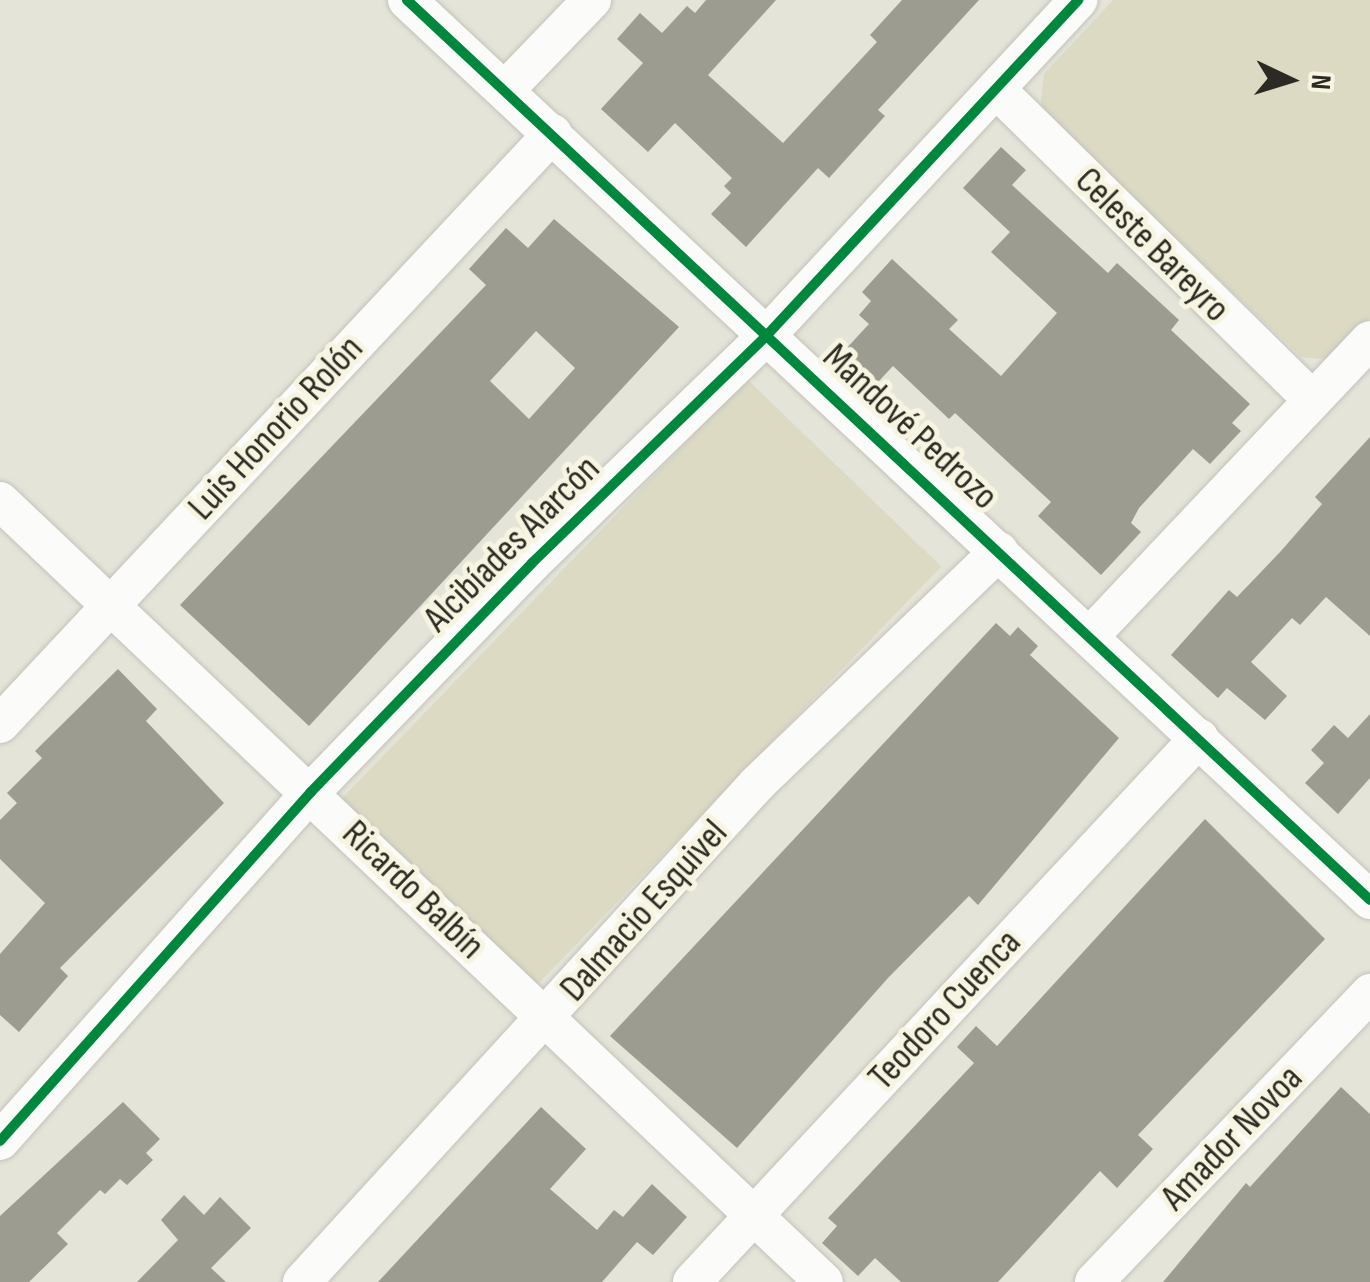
<!DOCTYPE html>
<html>
<head>
<meta charset="utf-8">
<style>
  body { margin:0 }
  #map { position:relative; width:1370px; height:1282px; overflow:hidden; background:#e5e4d9; font-family:"Sofia Sans Condensed",sans-serif }
  div>[style] { position:absolute }
  [style*='--x'] { left:calc(var(--x)*1px); top:calc(var(--y)*1px); width:calc(var(--w)*1px); rotate:calc(var(--a)*1deg) }
  .green>* { inset:0; background:#dcdac3; transform-origin:0 0 }
  .building>* { inset:0; background:#9d9c90 }
  .roads { filter:drop-shadow(0 0 2px #c3c2ba) drop-shadow(0 0 2px #c3c2ba) }
  .minor>* { height:38px; margin:-19px; padding:0 19px; transform-origin:19px; border-radius:19px; background:#fbfbf9 }
  .cycleway>* { height:10px; margin:-5px; padding:0 5px; transform-origin:5px; border-radius:5px; background:#00873e }
  span { translate:-50% -50%; white-space:nowrap; text-align:center; line-height:1.15; -webkit-text-stroke:10px #f7f5e1; paint-order:stroke }
  .street-label { font-size:38px; color:#2c2b23 }
  .north { position:absolute; left:1240px; top:30px; width:100px; height:100px; -webkit-text-stroke:8px #f7f5e1; paint-order:stroke; rotate:94deg; font-size:28px; font-weight:700; line-height:40px; text-align:center; color:#2c2b23 }
  .north::after { content:''; display:block; margin:auto; width:35px; height:45px; background:#2c2b23; clip-path:polygon(50% 0,100% 100%,50% 72%,0 100%) }
</style>
</head>
<body>
<div id="map">
  <div class="green">
    <i style="clip-path:polygon(1113px 0,1370px 0,1370px 318px,1331px 360px,1301px 357px,1040px 109px,1044px 74px)"></i>
    <i style="left:747px;top:379px;width:270px;height:586px;rotate:44deg"></i>
  </div>
  <div class="building">
    <i style="clip-path:polygon(706px 0,776px 0,708px 75px,783px 143px,877px 42px,870px 35px,902px 0,979px 0,878px 110px,885px 116px,829px 178px,818px 168px,746px 247px,711px 214px,731px 193px,724px 186px,732px 178px,675px 123px,648px 152px,601px 109px,643px 63px,617px 39px,640px 13px,662px 33px,687px 6px,695px 13px)"></i>
    <i style="clip-path:polygon(1001px 147px,1026px 170px,1012px 185px,1108px 273px,1117px 263px,1140px 284px,1179px 320px,1171px 330px,1250px 404px,1232px 423px,1241px 431px,1210px 464px,1193px 449px,1139px 508px,1131px 523px,1141px 532px,1101px 575px,1038px 516px,1051px 502px,955px 413px,949px 419px,893px 366px,878px 382px,844px 351px,869px 324px,859px 315px,871px 301px,862px 292px,892px 259px,958px 320px,949px 329px,1001px 376px,1057px 313px,991px 252px,1010px 232px,963px 188px)"></i>
    <i style="clip-path:polygon(evenodd,554px 219px,679px 327px,309px 726px,180px 605px,486px 285px,469px 269px,506px 228px,528px 248px,554px 219px,536px 331px,575px 368px,529px 419px,490px 381px,536px 331px)"></i>
    <i style="clip-path:polygon(1370px 437px,1370px 636px,1326px 597px,1300px 625px,1292px 618px,1251px 662px,1287px 696px,1265px 720px,1227px 688px,1218px 698px,1171px 655px,1229px 590px,1237px 597px,1281px 551px,1322px 504px,1315px 497px)"></i>
    <i style="clip-path:polygon(996px 623px,1010px 636px,1018px 627px,1038px 646px,1030px 655px,1119px 738px,978px 905px,969px 896px,888px 978px,737px 1148px,610px 1036px)"></i>
    <i style="clip-path:polygon(118px 669px,157px 709px,146px 721px,224px 803px,60px 968px,68px 976px,19px 1032px,0 1015px,0 954px,45px 903px,0 859px,0 820px,17px 803px,7px 793px,42px 758px,35px 751px)"></i>
    <i style="clip-path:polygon(1370px 714px,1370px 778px,1338px 814px,1305px 783px,1324px 763px,1311px 750px,1334px 725px,1348px 738px)"></i>
    <i style="clip-path:polygon(1205px 819px,1325px 939px,1138px 1135px,1153px 1149px,1117px 1188px,1100px 1171px,998px 1282px,901px 1282px,875px 1258px,858px 1276px,822px 1243px,837px 1226px,828px 1218px,974px 1063px,957px 1047px,976px 1026px,997px 1046px)"></i>
    <i style="clip-path:polygon(1341px 1087px,1370px 1114px,1370px 1282px,1163px 1282px,1246px 1183px,1250px 1187px)"></i>
    <i style="clip-path:polygon(123px 1102px,160px 1139px,146px 1153px,153px 1160px,127px 1185px,120px 1179px,105px 1194px,100px 1190px,57px 1233px,68px 1244px,29px 1282px,0 1282px,0 1216px)"></i>
    <i style="clip-path:polygon(541px 1107px,586px 1149px,550px 1189px,597px 1230px,614px 1210px,623px 1217px,652px 1184px,687px 1217px,653px 1255px,637px 1242px,602px 1282px,378px 1282px)"></i>
    <i style="clip-path:polygon(184px 1195px,204px 1215px,220px 1197px,251px 1228px,211px 1268px,226px 1282px,137px 1282px,178px 1240px,161px 1220px)"></i>
  </div>
  <div class="roads">
    <div class="minor">
      <i style="--x:407;--y:0;--w:1318;--a:43.06"></i>
      <i style="--x:506;--y:89;--w:124;--a:-46"></i>
      <i style="--x:996;--y:89;--w:442;--a:44.5"></i>
      <i style="--x:0;--y:501;--w:1135;--a:43.47"></i>
      <i style="--x:1090;--y:636;--w:407;--a:-46.6"></i>
      <i style="--x:0;--y:724;--w:809;--a:-46.9"></i>
      <i style="--x:0;--y:1141;--w:467;--a:-48.3"></i>
      <i style="--x:311;--y:792;--w:318;--a:-46"></i>
      <i style="--x:532;--y:563;--w:329;--a:-44.1"></i>
      <i style="--x:768;--y:334;--w:456;--a:-47.1"></i>
      <i style="--x:302;--y:1282;--w:675;--a:-47.58"></i>
      <i style="--x:757;--y:784;--w:336;--a:-43.9"></i>
      <i style="--x:692;--y:1282;--w:744;--a:-47.02"></i>
      <i style="--x:1094;--y:1282;--w:400;--a:-46.3"></i>
    </div>
  </div>
  <div class="cycleway">
    <i style="--x:407;--y:0;--w:1318;--a:43.06"></i>
    <i style="--x:0;--y:1141;--w:467;--a:-48.3"></i>
    <i style="--x:311;--y:792;--w:318;--a:-46"></i>
    <i style="--x:532;--y:563;--w:329;--a:-44.1"></i>
    <i style="--x:768;--y:334;--w:456;--a:-47.1"></i>
  </div>
  <div class="street-label">
    <span style="left:1152px;top:245px;rotate:45deg">Celeste Bareyro</span>
    <span style="left:910px;top:427px;rotate:43deg">Mandové Pedrozo</span>
    <span style="left:276px;top:428px;rotate:-47deg">Luis Honorio Rolón</span>
    <span style="left:512px;top:544px;rotate:-45deg">Alcibíades Alarcón</span>
    <span style="left:413px;top:890px;rotate:44deg">Ricardo Balbín</span>
    <span style="left:644px;top:911px;rotate:-48deg">Dalmacio Esquivel</span>
    <span style="left:945px;top:1010px;rotate:-47deg">Teodoro Cuenca</span>
    <span style="left:1232px;top:1138px;rotate:-46deg">Amador Novoa</span>
  </div>
  <div class="north">N</div>
</div>
</body>
</html>
